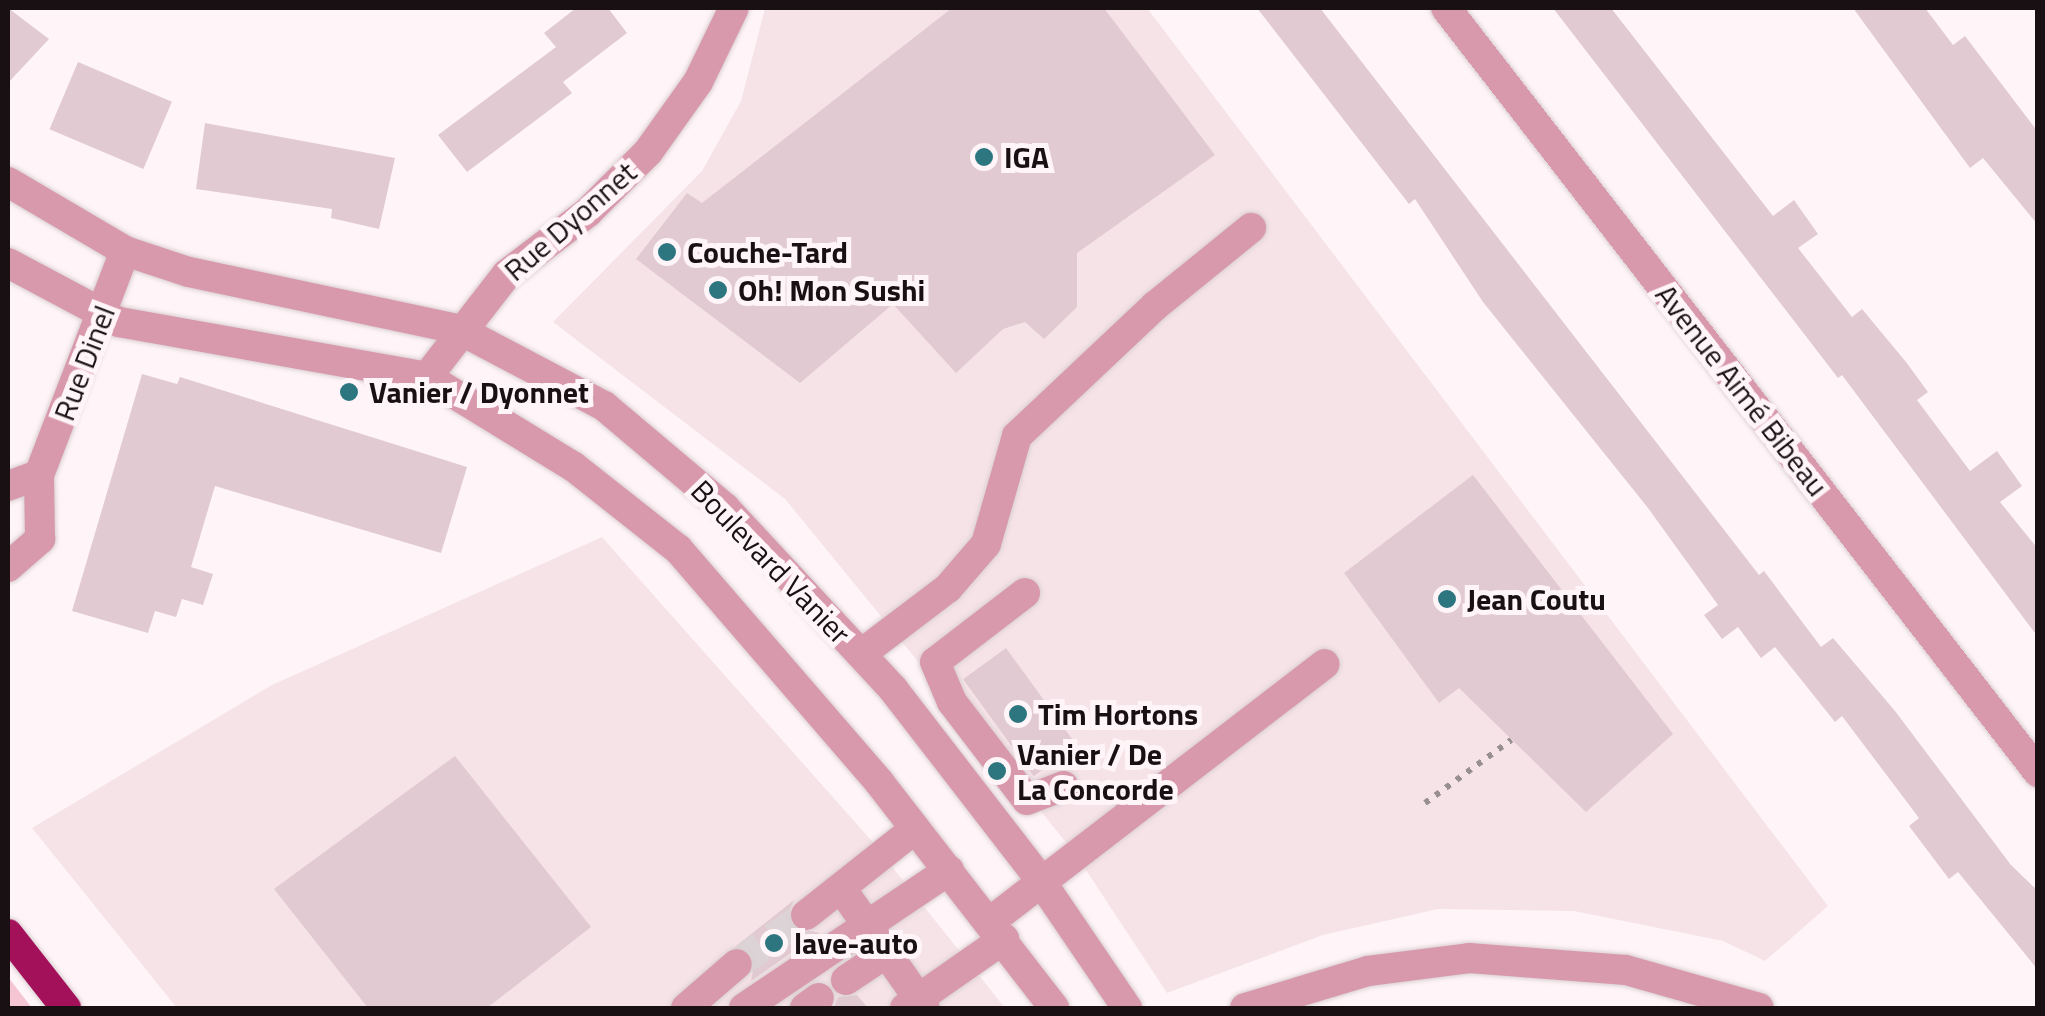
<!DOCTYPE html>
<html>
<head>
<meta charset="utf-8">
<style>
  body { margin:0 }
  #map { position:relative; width:2045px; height:1016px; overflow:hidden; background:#fff5f8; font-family:"Titillium Web",sans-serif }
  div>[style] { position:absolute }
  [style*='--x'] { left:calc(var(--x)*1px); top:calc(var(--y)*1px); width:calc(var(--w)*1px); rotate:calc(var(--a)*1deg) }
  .built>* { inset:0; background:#f6e3e8 }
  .green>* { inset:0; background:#f5c5d3 }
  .building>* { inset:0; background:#e1cad1; transform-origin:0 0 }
  .minor-tunnel>* { height:30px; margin-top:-15px; transform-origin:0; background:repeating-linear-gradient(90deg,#dcd3d6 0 30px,transparent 0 45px) }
  .path>* { height:6px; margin-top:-3px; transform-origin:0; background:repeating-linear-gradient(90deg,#988f92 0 5px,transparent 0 13px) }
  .roads { filter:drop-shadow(0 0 2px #dad0d3) drop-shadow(0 0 2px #dad0d3) }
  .minor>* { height:30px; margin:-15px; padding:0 15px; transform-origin:15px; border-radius:15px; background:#d999ad }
  .highway>* { height:30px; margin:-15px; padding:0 15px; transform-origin:15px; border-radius:15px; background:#a3115a }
  .dots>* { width:28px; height:28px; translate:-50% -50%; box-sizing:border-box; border:5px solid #fff5f8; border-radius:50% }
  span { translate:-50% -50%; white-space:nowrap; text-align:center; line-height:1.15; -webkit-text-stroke:10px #fff5f8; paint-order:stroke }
  .poi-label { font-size:30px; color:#181013; font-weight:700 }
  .left { translate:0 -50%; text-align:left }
  .street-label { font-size:30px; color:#181013 }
  .frame { position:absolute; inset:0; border:10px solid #181013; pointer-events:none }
</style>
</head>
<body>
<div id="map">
  <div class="built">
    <i style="clip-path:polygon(765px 8px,1147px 8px,1828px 906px,1765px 961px,1723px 941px,1574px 911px,1438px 909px,1323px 935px,1167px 993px,1074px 852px,785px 499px,553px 322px,702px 171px,741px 101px)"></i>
    <i style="clip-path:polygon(602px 537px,870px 839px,1005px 1008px,177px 1008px,32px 828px,272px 685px)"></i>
  </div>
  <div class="green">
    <i style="clip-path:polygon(8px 977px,32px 1008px,8px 1008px)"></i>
  </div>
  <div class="building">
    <i style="clip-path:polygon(8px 8px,49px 39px,8px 83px)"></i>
    <i style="clip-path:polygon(576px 8px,608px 8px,627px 33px,563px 82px,572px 93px,467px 172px,438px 135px,556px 47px,544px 33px)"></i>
    <i style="clip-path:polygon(952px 8px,1104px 8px,1215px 155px,1077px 253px,1077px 307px,1044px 339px,1025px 322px,1003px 329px,956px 373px,893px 304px,800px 383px,636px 259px,687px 193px,702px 203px)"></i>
    <i style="clip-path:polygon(1257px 8px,1320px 8px,1759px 575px,1764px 571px,1821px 647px,1833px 638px,1895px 711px,2011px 865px,2038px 891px,2038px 970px,1958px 872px,1949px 879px,1909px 826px,1919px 818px,1842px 716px,1835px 722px,1775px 647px,1761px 658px,1738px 627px,1722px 639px,1704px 615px,1718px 605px,1648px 508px,1483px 302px,1415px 199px,1409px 204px)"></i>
    <i style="clip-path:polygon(1553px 8px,1611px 8px,1773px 216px,1794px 200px,1818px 234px,1798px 248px,1852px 317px,1862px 309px,1906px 362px,1928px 392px,1917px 400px,1970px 471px,1997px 451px,2022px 486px,2000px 502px,2038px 549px,2038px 637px,1842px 375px,1838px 378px)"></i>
    <i style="clip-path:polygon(1853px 8px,1925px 8px,1953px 45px,1965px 36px,2038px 132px,2038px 225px,1983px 158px,1970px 168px)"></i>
    <i style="left:78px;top:62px;width:102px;height:73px;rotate:23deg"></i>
    <i style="clip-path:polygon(205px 123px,395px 158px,379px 229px,331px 218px,332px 209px,196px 189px)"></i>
    <i style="clip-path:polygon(142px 374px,177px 384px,180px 377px,467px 467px,441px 553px,215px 486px,191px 567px,213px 574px,203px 605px,182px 599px,176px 617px,155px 611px,148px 633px,72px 611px)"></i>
    <i style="clip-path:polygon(1473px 475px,1673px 734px,1586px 812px,1459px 688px,1439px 703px,1344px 573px)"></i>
    <i style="left:1006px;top:648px;width:120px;height:53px;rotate:54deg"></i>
    <i style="clip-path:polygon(455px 756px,591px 927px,487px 1008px,368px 1008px,274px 889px)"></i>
    <i style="clip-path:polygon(794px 900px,787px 917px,792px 927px,820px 933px,751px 981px,755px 960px,736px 946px)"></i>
    <i style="clip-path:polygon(857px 995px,868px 1008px,834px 1008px,838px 997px)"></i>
  </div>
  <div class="minor-tunnel">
    <i style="--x:737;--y:964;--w:85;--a:-35.4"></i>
  </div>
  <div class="path">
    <i style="--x:1425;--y:803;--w:107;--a:-36.2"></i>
  </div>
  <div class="roads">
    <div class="minor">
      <i style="--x:1446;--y:8;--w:967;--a:52.23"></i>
      <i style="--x:8;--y:182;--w:136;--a:30.5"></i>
      <i style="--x:125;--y:251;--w:67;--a:18.2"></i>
      <i style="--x:189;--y:272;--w:275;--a:12"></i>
      <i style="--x:458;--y:329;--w:165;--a:27.8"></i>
      <i style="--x:604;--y:406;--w:158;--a:40.1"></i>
      <i style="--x:725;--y:508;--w:247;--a:47.1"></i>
      <i style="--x:893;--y:689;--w:234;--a:52.3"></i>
      <i style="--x:1036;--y:874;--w:162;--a:55.8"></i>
      <i style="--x:8;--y:263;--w:126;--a:28"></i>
      <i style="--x:119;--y:322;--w:313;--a:10.1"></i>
      <i style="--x:427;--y:377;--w:172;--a:31.5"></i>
      <i style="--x:574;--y:467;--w:132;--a:38.3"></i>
      <i style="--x:678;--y:549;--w:308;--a:49.2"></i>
      <i style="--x:879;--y:782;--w:286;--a:52.2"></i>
      <i style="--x:427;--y:377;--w:130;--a:-52.2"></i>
      <i style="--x:507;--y:274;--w:102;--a:-37.4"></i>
      <i style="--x:588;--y:212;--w:85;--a:-45"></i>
      <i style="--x:648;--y:152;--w:86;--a:-54.5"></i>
      <i style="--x:698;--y:82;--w:82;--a:-64.1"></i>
      <i style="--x:8;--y:486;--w:33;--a:-20"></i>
      <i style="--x:8;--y:567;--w:43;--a:-41.2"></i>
      <i style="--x:40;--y:539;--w:64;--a:-90.9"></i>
      <i style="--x:39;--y:475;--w:240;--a:-69"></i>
      <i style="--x:1025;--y:593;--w:113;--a:142.5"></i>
      <i style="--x:935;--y:662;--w:43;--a:67"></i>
      <i style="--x:952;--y:702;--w:123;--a:52.6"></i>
      <i style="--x:1027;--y:800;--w:39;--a:-21"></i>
      <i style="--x:861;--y:654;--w:109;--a:-37.2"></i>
      <i style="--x:948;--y:588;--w:58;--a:-49.2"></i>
      <i style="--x:986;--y:544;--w:112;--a:-74"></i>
      <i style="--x:1017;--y:436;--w:190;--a:-43.3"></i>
      <i style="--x:1155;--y:306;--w:124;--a:-39.1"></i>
      <i style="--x:841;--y:888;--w:146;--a:55"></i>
      <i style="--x:806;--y:915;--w:139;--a:-38.3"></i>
      <i style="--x:991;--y:921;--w:421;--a:-37.6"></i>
      <i style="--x:846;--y:980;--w:50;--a:-33.7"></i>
      <i style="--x:686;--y:1008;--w:67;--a:-40.8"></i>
      <i style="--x:744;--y:1008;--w:247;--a:-33.9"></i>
      <i style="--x:805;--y:1008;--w:17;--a:-36"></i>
      <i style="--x:905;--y:1008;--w:121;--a:-34.9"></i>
      <i style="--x:1245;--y:1008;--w:128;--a:-16.7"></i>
      <i style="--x:1368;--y:971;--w:102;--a:-7.3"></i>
      <i style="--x:1469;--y:958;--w:157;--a:4.4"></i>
      <i style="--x:1626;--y:970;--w:138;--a:15.9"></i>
    </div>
    <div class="highway">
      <i style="--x:8;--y:934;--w:94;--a:51.9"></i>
    </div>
  </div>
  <div class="dots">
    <i style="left:984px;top:157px;background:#2d757f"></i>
    <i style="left:667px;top:252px;background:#2d757f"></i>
    <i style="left:718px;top:290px;background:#2d757f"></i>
    <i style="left:349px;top:392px;background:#2d757f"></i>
    <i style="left:1447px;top:599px;background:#2d757f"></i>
    <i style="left:1018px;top:714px;background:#2d757f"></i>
    <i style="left:997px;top:771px;background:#2d757f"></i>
    <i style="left:774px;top:943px;background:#2d757f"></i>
  </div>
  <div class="poi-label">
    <span class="left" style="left:1004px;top:157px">IGA</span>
    <span class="left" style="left:687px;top:252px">Couche-Tard</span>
    <span class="left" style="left:738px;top:290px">Oh! Mon Sushi</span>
    <span class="left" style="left:369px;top:392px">Vanier / Dyonnet</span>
    <span class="left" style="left:1467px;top:599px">Jean Coutu</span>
    <span class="left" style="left:1038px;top:714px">Tim Hortons</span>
    <span class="left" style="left:1017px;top:771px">Vanier / De<br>La Concorde</span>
    <span class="left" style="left:794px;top:943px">lave-auto</span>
  </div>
  <div class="street-label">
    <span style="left:570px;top:221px;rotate:-41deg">Rue Dyonnet</span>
    <span style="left:84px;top:363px;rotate:-69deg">Rue Dinel</span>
    <span style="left:1742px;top:390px;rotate:52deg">Avenue Aimé Bibeau</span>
    <span style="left:771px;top:562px;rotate:46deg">Boulevard Vanier</span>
  </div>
  <div class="frame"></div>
</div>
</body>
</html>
